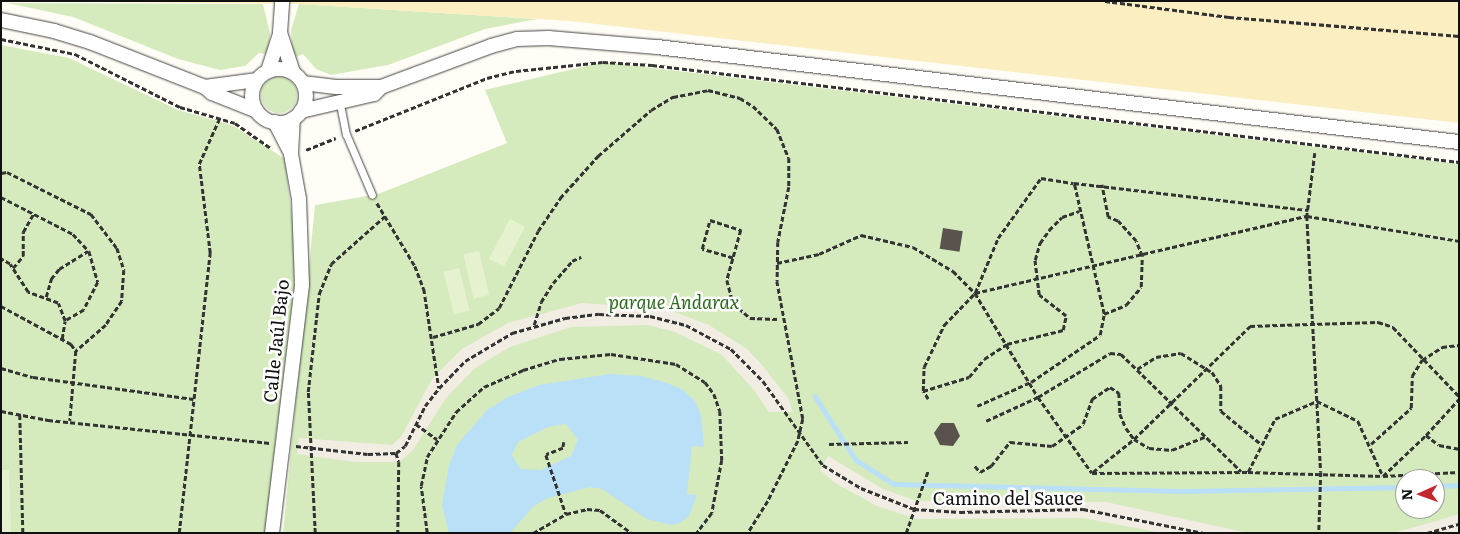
<!DOCTYPE html>
<html>
<head>
<meta charset="utf-8">
<style>
  body { margin:0 }
  #map { position:relative; width:1460px; height:534px; overflow:hidden; background:#fffdf5; font-family:Literata,serif }
  div>[style] { position:absolute }
  [style*='--x'] { left:calc(var(--x)*1px); top:calc(var(--y)*1px); width:calc(var(--w)*1px); rotate:calc(var(--a)*1deg) }
  .green>* { inset:0; background:#d5ebbd }
  .round { border-radius:50% }
  .sand>* { inset:0; background:#fbeec1 }
  .pitch>* { inset:0; background:#e6f2cf; transform-origin:0 0 }
  .plaza>* { inset:0; background:#f1ede2 }
  .water>* { inset:0; background:#b9e0f7 }
  .stream>* { height:4.5px; margin:-2.25px; padding:0 2.25px; transform-origin:2.25px; border-radius:2.25px; background:#b9e0f7 }
  .building>* { inset:0; background:#5a524d; transform-origin:0 0 }
  .path>* { height:2.5px; margin-top:-1.25px; transform-origin:0; background:repeating-linear-gradient(90deg,#333 0 5px,transparent 0 7.5px) }
  .roads { filter:drop-shadow(0 0 1px #444) drop-shadow(0 0 1px #444) }
  .service>* { height:7px; margin:-3.5px; padding:0 3.5px; transform-origin:3.5px; border-radius:3.5px; background:#fff }
  .minor>* { height:14px; margin:-7px; padding:0 7px; transform-origin:7px; border-radius:7px; background:#fff }
  .minor>.ring { margin:-7px; padding:0; box-sizing:content-box; background:none; border:14px solid #fff; border-radius:50% }
  span { translate:-50% -50%; white-space:nowrap; text-align:center; line-height:1.15; -webkit-text-stroke:5px #fff; paint-order:stroke }
  .park-label { font-size:18px; color:#2f6b1f; font-style:italic }
  .street-label { font-size:18px; color:#111 }
  .frame { position:absolute; inset:0; border:2px solid #111; pointer-events:none }
  .north { position:absolute; left:1395px; top:469px; width:50px; height:50px; box-sizing:border-box; background:#fff; border:1px solid #a0a0a0; border-radius:50%; rotate:268deg; font-size:14px; font-weight:700; line-height:20px; text-align:center; color:#111 }
  .north::after { content:''; display:block; margin:auto; width:18px; height:22px; background:#c4262e; clip-path:polygon(50% 0,100% 100%,50% 72%,0 100%) }
</style>
</head>
<body>
<div id="map">
  <div class="green">
    <i style="clip-path:polygon(7px 3px,263px 4px,270px 33px,269px 44px,266px 54px,259px 53px,245px 66px,220px 70px,178px 59px,73px 17px)"></i>
    <i style="clip-path:polygon(299px 4px,537px 19px,485px 29px,388px 65px,331px 75px,316px 69px,303px 54px,296px 57px,292px 50px,291px 30px)"></i>
    <i style="clip-path:polygon(1px 45px,69px 58px,178px 110px,232px 125px,285px 159px,294px 236px,294px 288px,265px 533px,1px 533px)"></i>
    <i style="clip-path:polygon(evenodd,603px 62px,1459px 164px,1459px 533px,283px 533px,315px 205px,378px 194px,507px 143px,485px 90px,603px 62px,1405px 479px,1435px 479px,1435px 509px,1405px 509px,1405px 479px)"></i>
    <i class="round" style="left:261px;top:77px;width:36px;height:36px"></i>
  </div>
  <div class="sand">
    <i style="clip-path:polygon(1px 1px,1459px 1px,1459px 123px,570px 21px,299px 4px)"></i>
  </div>
  <div class="pitch">
    <i style="left:510px;top:219px;width:17px;height:45px;rotate:28deg"></i>
    <i style="left:479px;top:251px;width:45px;height:16px;rotate:77deg"></i>
    <i style="left:459px;top:268px;width:44px;height:16px;rotate:76deg"></i>
    <i style="clip-path:polygon(1px 470px,9px 470px,11px 533px,1px 533px)"></i>
  </div>
  <div class="plaza">
    <i style="clip-path:polygon(582px 303px,666px 309px,709px 325px,747px 349px,762px 365px,788px 398px,793px 412px,769px 412px,754px 390px,722px 355px,675px 332px,648px 325px,571px 327px,510px 347px,475px 368px,446px 398px,413px 450px,399px 462px,355px 462px,297px 454px,299px 438px,392px 445px,401px 437px,432px 379px,462px 349px,508px 323px)"></i>
    <i style="clip-path:polygon(828px 456px,883px 489px,917px 501px,1106px 502px,1248px 533px,1162px 533px,1083px 518px,917px 519px,877px 506px,835px 483px,820px 470px)"></i>
    <i style="clip-path:polygon(1459px 514px,1459px 533px,1393px 533px,1433px 522px)"></i>
  </div>
  <div class="water">
    <i style="clip-path:polygon(evenodd,610px 374px,641px 376px,664px 382px,682px 389px,695px 401px,701px 415px,704px 447px,692px 446px,687px 494px,697px 495px,689px 516px,680px 523px,671px 525px,647px 519px,602px 489px,590px 487px,548px 498px,534px 506px,510px 533px,449px 533px,442px 505px,449px 465px,457px 445px,487px 410px,508px 397px,539px 385px,610px 374px,566px 424px,578px 440px,571px 456px,541px 470px,521px 469px,512px 455px,518px 442px,548px 427px,566px 424px)"></i>
  </div>
  <div class="stream">
    <i style="--x:815;--y:396;--w:76;--a:57.4"></i>
    <i style="--x:856;--y:460;--w:45;--a:32.3"></i>
    <i style="--x:894;--y:484;--w:287;--a:1.4"></i>
    <i style="--x:1181;--y:491;--w:224;--a:-1"></i>
    <i style="--x:1435;--y:486;--w:24;--a:-2"></i>
  </div>
  <div class="building">
    <i style="left:943px;top:228px;width:20px;height:21px;rotate:9deg"></i>
    <i style="clip-path:polygon(941px 423px,954px 423px,960px 436px,953px 446px,940px 445px,934px 433px)"></i>
  </div>
  <div class="path">
    <i style="--x:1105;--y:1;--w:125;--a:7.4"></i>
    <i style="--x:1229;--y:17;--w:231;--a:4.7"></i>
    <i style="--x:1;--y:39;--w:76;--a:11.5"></i>
    <i style="--x:75;--y:54;--w:118;--a:26.8"></i>
    <i style="--x:180;--y:107;--w:57;--a:16.2"></i>
    <i style="--x:235;--y:123;--w:45;--a:35.1"></i>
    <i style="--x:355;--y:131;--w:142;--a:-21.9"></i>
    <i style="--x:487;--y:78;--w:30;--a:-14"></i>
    <i style="--x:516;--y:71;--w:87;--a:-5.9"></i>
    <i style="--x:603;--y:62;--w:49;--a:3.5"></i>
    <i style="--x:652;--y:65;--w:813;--a:6.85"></i>
    <i style="--x:306;--y:150;--w:32;--a:-22"></i>
    <i style="--x:1315;--y:153;--w:64;--a:97.2"></i>
    <i style="--x:1307;--y:216;--w:256;--a:86.9"></i>
    <i style="--x:1321;--y:472;--w:61;--a:91.9"></i>
    <i style="--x:1;--y:173;--w:6;--a:-9"></i>
    <i style="--x:7;--y:172;--w:94;--a:26.6"></i>
    <i style="--x:91;--y:214;--w:43;--a:52.6"></i>
    <i style="--x:117;--y:248;--w:23;--a:72"></i>
    <i style="--x:124;--y:270;--w:31;--a:94"></i>
    <i style="--x:122;--y:301;--w:29;--a:124"></i>
    <i style="--x:106;--y:325;--w:40;--a:139"></i>
    <i style="--x:1;--y:197;--w:81;--a:27.2"></i>
    <i style="--x:73;--y:234;--w:23;--a:47"></i>
    <i style="--x:89;--y:251;--w:32;--a:74"></i>
    <i style="--x:98;--y:282;--w:31;--a:117"></i>
    <i style="--x:84;--y:310;--w:22;--a:150"></i>
    <i style="--x:65;--y:321;--w:19;--a:-111"></i>
    <i style="--x:58;--y:303;--w:32;--a:-160"></i>
    <i style="--x:28;--y:292;--w:33;--a:-123"></i>
    <i style="--x:10;--y:264;--w:10;--a:-151"></i>
    <i style="--x:377;--y:203;--w:74;--a:58.9"></i>
    <i style="--x:415;--y:266;--w:25;--a:69"></i>
    <i style="--x:424;--y:289;--w:100;--a:81.4"></i>
    <i style="--x:733;--y:258;--w:32;--a:-164"></i>
    <i style="--x:702;--y:249;--w:30;--a:-75"></i>
    <i style="--x:710;--y:220;--w:33;--a:18"></i>
    <i style="--x:741;--y:230;--w:52;--a:105.6"></i>
    <i style="--x:727;--y:280;--w:24;--a:75"></i>
    <i style="--x:733;--y:303;--w:23;--a:41"></i>
    <i style="--x:750;--y:318;--w:27;--a:2"></i>
    <i style="--x:777;--y:263;--w:43;--a:-12.1"></i>
    <i style="--x:819;--y:254;--w:46;--a:-24.3"></i>
    <i style="--x:861;--y:235;--w:53;--a:13"></i>
    <i style="--x:913;--y:247;--w:47;--a:31"></i>
    <i style="--x:953;--y:271;--w:31;--a:45"></i>
    <i style="--x:975;--y:293;--w:122;--a:58.8"></i>
    <i style="--x:1038;--y:397;--w:93;--a:54.6"></i>
    <i style="--x:1092;--y:473;--w:156;--a:-0.4"></i>
    <i style="--x:1248;--y:472;--w:59;--a:-63"></i>
    <i style="--x:1275;--y:419;--w:46;--a:-23.2"></i>
    <i style="--x:1317;--y:401;--w:46;--a:26"></i>
    <i style="--x:1358;--y:421;--w:60;--a:65.6"></i>
    <i style="--x:1383;--y:476;--w:76;--a:-3"></i>
    <i style="--x:13;--y:268;--w:16;--a:-50"></i>
    <i style="--x:23;--y:256;--w:24;--a:-90"></i>
    <i style="--x:23;--y:232;--w:22;--a:-60"></i>
    <i style="--x:975;--y:293;--w:60;--a:-67.3"></i>
    <i style="--x:998;--y:238;--w:74;--a:-54.4"></i>
    <i style="--x:1041;--y:178;--w:33;--a:9"></i>
    <i style="--x:46;--y:297;--w:19;--a:-74"></i>
    <i style="--x:51;--y:279;--w:13;--a:-51"></i>
    <i style="--x:59;--y:269;--w:34;--a:-32"></i>
    <i style="--x:1;--y:306;--w:80;--a:28.5"></i>
    <i style="--x:71;--y:344;--w:9;--a:54"></i>
    <i style="--x:76;--y:351;--w:70;--a:94.9"></i>
    <i style="--x:1104;--y:314;--w:134;--a:-102.9"></i>
    <i style="--x:1074;--y:183;--w:236;--a:6.6"></i>
    <i style="--x:534;--y:325;--w:24;--a:-73"></i>
    <i style="--x:541;--y:302;--w:22;--a:-58"></i>
    <i style="--x:553;--y:283;--w:29;--a:-49"></i>
    <i style="--x:572;--y:261;--w:10;--a:-24"></i>
    <i style="--x:433;--y:337;--w:47;--a:-16.1"></i>
    <i style="--x:478;--y:324;--w:26;--a:-37"></i>
    <i style="--x:499;--y:308;--w:86;--a:-63.1"></i>
    <i style="--x:538;--y:231;--w:40;--a:-56"></i>
    <i style="--x:560;--y:198;--w:57;--a:-47.9"></i>
    <i style="--x:598;--y:156;--w:70;--a:-41"></i>
    <i style="--x:651;--y:110;--w:26;--a:-31"></i>
    <i style="--x:673;--y:97;--w:36;--a:-11"></i>
    <i style="--x:708;--y:90;--w:33;--a:14"></i>
    <i style="--x:740;--y:98;--w:15;--a:32"></i>
    <i style="--x:753;--y:106;--w:33;--a:44"></i>
    <i style="--x:777;--y:129;--w:31;--a:68"></i>
    <i style="--x:789;--y:158;--w:29;--a:90"></i>
    <i style="--x:789;--y:187;--w:56;--a:101.3"></i>
    <i style="--x:778;--y:242;--w:39;--a:91"></i>
    <i style="--x:777;--y:281;--w:140;--a:79.3"></i>
    <i style="--x:803;--y:419;--w:23;--a:103"></i>
    <i style="--x:798;--y:441;--w:67;--a:116.6"></i>
    <i style="--x:768;--y:501;--w:38;--a:122"></i>
    <i style="--x:62;--y:339;--w:18;--a:-81"></i>
    <i style="--x:1;--y:368;--w:33;--a:16"></i>
    <i style="--x:33;--y:377;--w:162;--a:7.8"></i>
    <i style="--x:1137;--y:369;--w:22;--a:-32"></i>
    <i style="--x:1156;--y:357;--w:25;--a:-9"></i>
    <i style="--x:1181;--y:353;--w:36;--a:32"></i>
    <i style="--x:1212;--y:372;--w:17;--a:57"></i>
    <i style="--x:1221;--y:386;--w:25;--a:90"></i>
    <i style="--x:1221;--y:411;--w:52;--a:39.5"></i>
    <i style="--x:923;--y:391;--w:48;--a:-16.9"></i>
    <i style="--x:969;--y:377;--w:23;--a:-50"></i>
    <i style="--x:984;--y:359;--w:27;--a:-33"></i>
    <i style="--x:1007;--y:344;--w:58;--a:-14"></i>
    <i style="--x:1063;--y:330;--w:14;--a:-78"></i>
    <i style="--x:1066;--y:316;--w:34;--a:-142"></i>
    <i style="--x:1039;--y:295;--w:35;--a:-97"></i>
    <i style="--x:1035;--y:260;--w:18;--a:-74"></i>
    <i style="--x:1040;--y:243;--w:16;--a:-55"></i>
    <i style="--x:1049;--y:230;--w:18;--a:-45"></i>
    <i style="--x:1062;--y:217;--w:18;--a:-19"></i>
    <i style="--x:928;--y:399;--w:9;--a:-122"></i>
    <i style="--x:923;--y:391;--w:24;--a:-88"></i>
    <i style="--x:924;--y:367;--w:47;--a:-64.5"></i>
    <i style="--x:944;--y:325;--w:45;--a:-45.9"></i>
    <i style="--x:975;--y:293;--w:341;--a:-13.1"></i>
    <i style="--x:1307;--y:216;--w:154;--a:9.3"></i>
    <i style="--x:977;--y:406;--w:59;--a:-24"></i>
    <i style="--x:1031;--y:382;--w:83;--a:-34.3"></i>
    <i style="--x:1100;--y:335;--w:21;--a:-79"></i>
    <i style="--x:1104;--y:314;--w:24;--a:-22"></i>
    <i style="--x:1126;--y:305;--w:23;--a:-50"></i>
    <i style="--x:1141;--y:287;--w:31;--a:-88"></i>
    <i style="--x:1142;--y:256;--w:16;--a:-112"></i>
    <i style="--x:1136;--y:241;--w:27;--a:-132"></i>
    <i style="--x:1118;--y:221;--w:11;--a:-158"></i>
    <i style="--x:1108;--y:217;--w:33;--a:-101"></i>
    <i style="--x:1;--y:411;--w:48;--a:10.8"></i>
    <i style="--x:48;--y:420;--w:223;--a:5.9"></i>
    <i style="--x:20;--y:415;--w:118;--a:88.5"></i>
    <i style="--x:986;--y:421;--w:57;--a:-24.8"></i>
    <i style="--x:1038;--y:397;--w:84;--a:-31.4"></i>
    <i style="--x:1110;--y:353;--w:11;--a:5"></i>
    <i style="--x:1121;--y:354;--w:168;--a:44.3"></i>
    <i style="--x:416;--y:424;--w:26;--a:36"></i>
    <i style="--x:1426;--y:435;--w:49;--a:-47.5"></i>
    <i style="--x:564;--y:442;--w:6;--a:99"></i>
    <i style="--x:563;--y:448;--w:18;--a:158"></i>
    <i style="--x:546;--y:455;--w:62;--a:71.3"></i>
    <i style="--x:829;--y:444;--w:79;--a:-1.5"></i>
    <i style="--x:1371;--y:444;--w:54;--a:-42"></i>
    <i style="--x:1411;--y:408;--w:32;--a:-88"></i>
    <i style="--x:1412;--y:376;--w:19;--a:-58"></i>
    <i style="--x:1422;--y:360;--w:24;--a:-33"></i>
    <i style="--x:1442;--y:347;--w:17;--a:-7"></i>
    <i style="--x:296;--y:446;--w:72;--a:6.3"></i>
    <i style="--x:368;--y:454;--w:28;--a:-2"></i>
    <i style="--x:396;--y:453;--w:11;--a:-38"></i>
    <i style="--x:405;--y:446;--w:45;--a:-63.4"></i>
    <i style="--x:425;--y:406;--w:23;--a:-52"></i>
    <i style="--x:439;--y:388;--w:37;--a:-46"></i>
    <i style="--x:465;--y:361;--w:55;--a:-30.8"></i>
    <i style="--x:512;--y:333;--w:55;--a:-15.8"></i>
    <i style="--x:565;--y:318;--w:34;--a:-7"></i>
    <i style="--x:599;--y:314;--w:51;--a:2.2"></i>
    <i style="--x:650;--y:316;--w:37;--a:14"></i>
    <i style="--x:686;--y:325;--w:51;--a:28.1"></i>
    <i style="--x:731;--y:349;--w:45;--a:45"></i>
    <i style="--x:763;--y:381;--w:103;--a:54.5"></i>
    <i style="--x:823;--y:465;--w:44;--a:31.2"></i>
    <i style="--x:861;--y:488;--w:57;--a:21.6"></i>
    <i style="--x:914;--y:509;--w:46;--a:3.7"></i>
    <i style="--x:960;--y:512;--w:123;--a:-1.4"></i>
    <i style="--x:1083;--y:509;--w:123;--a:11.2"></i>
    <i style="--x:396;--y:453;--w:9;--a:72"></i>
    <i style="--x:399;--y:462;--w:71;--a:90.8"></i>
    <i style="--x:975;--y:466;--w:8;--a:50"></i>
    <i style="--x:980;--y:472;--w:13;--a:-29"></i>
    <i style="--x:991;--y:466;--w:31;--a:-52"></i>
    <i style="--x:1010;--y:442;--w:42;--a:5.4"></i>
    <i style="--x:1052;--y:446;--w:38;--a:-35"></i>
    <i style="--x:1083;--y:424;--w:27;--a:-70"></i>
    <i style="--x:1092;--y:399;--w:22;--a:-34"></i>
    <i style="--x:1110;--y:387;--w:11;--a:34"></i>
    <i style="--x:1119;--y:393;--w:21;--a:87"></i>
    <i style="--x:1120;--y:414;--w:15;--a:67"></i>
    <i style="--x:1126;--y:428;--w:14;--a:54"></i>
    <i style="--x:1134;--y:439;--w:17;--a:31"></i>
    <i style="--x:1149;--y:448;--w:23;--a:5"></i>
    <i style="--x:1172;--y:450;--w:35;--a:-22"></i>
    <i style="--x:1093;--y:472;--w:53;--a:-38.8"></i>
    <i style="--x:1134;--y:439;--w:162;--a:-44.2"></i>
    <i style="--x:1250;--y:326;--w:128;--a:-1.8"></i>
    <i style="--x:1378;--y:322;--w:16;--a:18"></i>
    <i style="--x:1393;--y:327;--w:95;--a:46.3"></i>
    <i style="--x:1248;--y:472;--w:135;--a:1.7"></i>
    <i style="--x:1383;--y:476;--w:59;--a:-43.6"></i>
    <i style="--x:1426;--y:435;--w:16;--a:38"></i>
    <i style="--x:1439;--y:445;--w:20;--a:11"></i>
    <i style="--x:179;--y:533;--w:282;--a:-83.7"></i>
    <i style="--x:210;--y:253;--w:90;--a:-97"></i>
    <i style="--x:199;--y:164;--w:51;--a:-65.9"></i>
    <i style="--x:315;--y:533;--w:141;--a:-92.8"></i>
    <i style="--x:308;--y:392;--w:99;--a:-83.6"></i>
    <i style="--x:319;--y:294;--w:32;--a:-68"></i>
    <i style="--x:331;--y:264;--w:72;--a:-41.6"></i>
    <i style="--x:427;--y:533;--w:47;--a:-97.3"></i>
    <i style="--x:421;--y:486;--w:30;--a:-78"></i>
    <i style="--x:427;--y:457;--w:54;--a:-57.2"></i>
    <i style="--x:456;--y:412;--w:38;--a:-42"></i>
    <i style="--x:484;--y:387;--w:43;--a:-23.6"></i>
    <i style="--x:523;--y:370;--w:39;--a:-17"></i>
    <i style="--x:560;--y:359;--w:51;--a:-5.6"></i>
    <i style="--x:611;--y:354;--w:66;--a:8.7"></i>
    <i style="--x:676;--y:364;--w:34;--a:32"></i>
    <i style="--x:705;--y:382;--w:15;--a:53"></i>
    <i style="--x:714;--y:394;--w:18;--a:71"></i>
    <i style="--x:720;--y:411;--w:49;--a:87.7"></i>
    <i style="--x:722;--y:460;--w:54;--a:100.7"></i>
    <i style="--x:712;--y:513;--w:25;--a:127"></i>
    <i style="--x:533;--y:533;--w:38;--a:-30"></i>
    <i style="--x:566;--y:514;--w:22;--a:-13"></i>
    <i style="--x:587;--y:509;--w:13;--a:4"></i>
    <i style="--x:600;--y:510;--w:39;--a:36"></i>
    <i style="--x:906;--y:533;--w:66;--a:-70.5"></i>
    <i style="--x:1427;--y:533;--w:33;--a:-16"></i>
  </div>
  <div class="roads">
    <div class="service">
      <i style="--x:340;--y:104;--w:31;--a:79"></i>
      <i style="--x:346;--y:134;--w:66;--a:66.9"></i>
    </div>
    <div class="minor">
      <i style="--x:1;--y:20;--w:54;--a:11.7"></i>
      <i style="--x:54;--y:31;--w:38;--a:17"></i>
      <i style="--x:90;--y:42;--w:123;--a:21.4"></i>
      <i style="--x:205;--y:87;--w:9;--a:41"></i>
      <i style="--x:212;--y:93;--w:48;--a:21.8"></i>
      <i style="--x:280;--y:33;--w:41;--a:71.6"></i>
      <i class="ring" style="left:252px;top:69px;width:40px;height:40px"></i>
      <i style="--x:268;--y:71;--w:40;--a:-72"></i>
      <i style="--x:280;--y:33;--w:32;--a:-86"></i>
      <i style="--x:303;--y:83;--w:35;--a:7"></i>
      <i style="--x:338;--y:87;--w:43;--a:0"></i>
      <i style="--x:205;--y:87;--w:51;--a:-7.8"></i>
      <i style="--x:301;--y:111;--w:75;--a:-13.1"></i>
      <i style="--x:374;--y:94;--w:10;--a:-45"></i>
      <i style="--x:381;--y:87;--w:117;--a:-20.4"></i>
      <i style="--x:491;--y:46;--w:27;--a:-15"></i>
      <i style="--x:517;--y:39;--w:32;--a:-2"></i>
      <i style="--x:549;--y:38;--w:108;--a:4.8"></i>
      <i style="--x:657;--y:47;--w:808;--a:6.76"></i>
      <i style="--x:275;--y:122;--w:35;--a:63"></i>
      <i style="--x:272;--y:533;--w:250;--a:-83.1"></i>
      <i style="--x:302;--y:285;--w:86;--a:-92"></i>
      <i style="--x:299;--y:199;--w:46;--a:-100.1"></i>
      <i style="--x:291;--y:154;--w:35;--a:-87"></i>
    </div>
  </div>
  <div class="park-label">
    <span style="left:674px;top:302px">parque Andarax</span>
  </div>
  <div class="street-label">
    <span style="left:276px;top:341px;rotate:-84deg">Calle Jaúl Bajo</span>
    <span style="left:1008px;top:498px">Camino del Sauce</span>
  </div>
  <div class="frame"></div>
  <div class="north">N</div>
</div>
</body>
</html>
